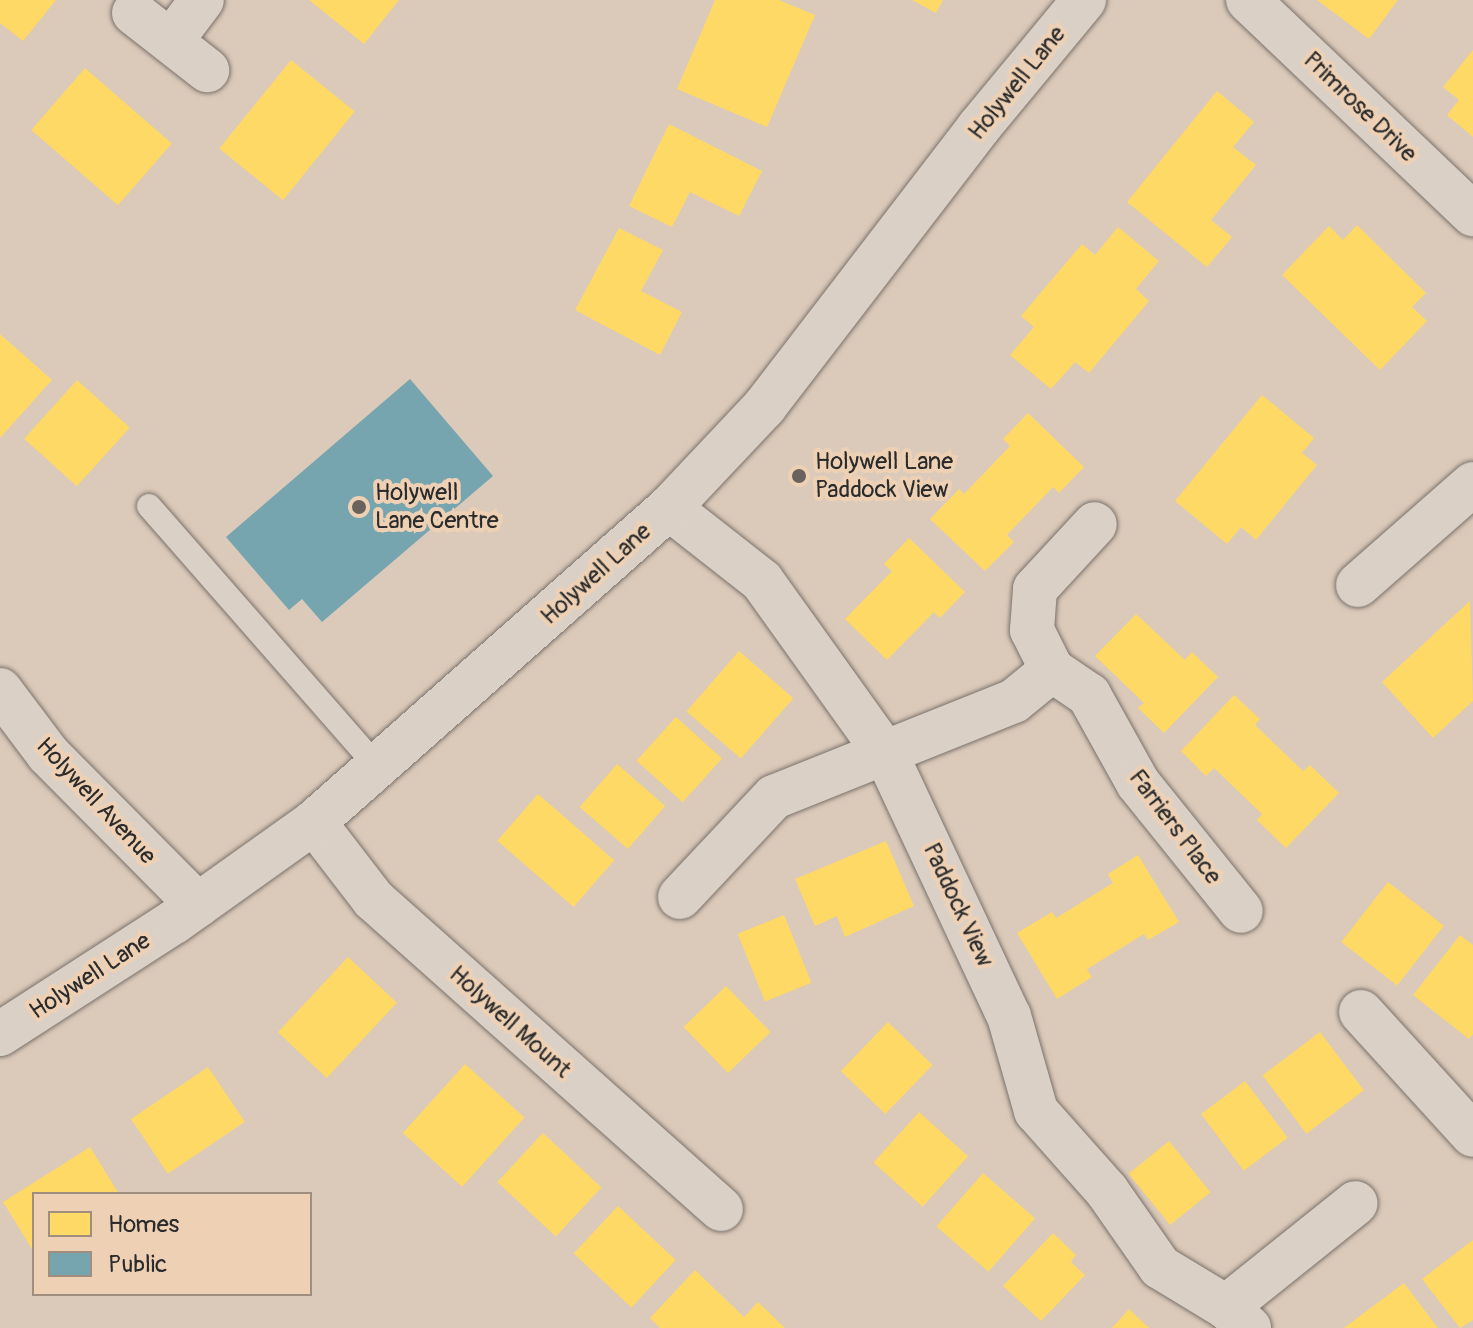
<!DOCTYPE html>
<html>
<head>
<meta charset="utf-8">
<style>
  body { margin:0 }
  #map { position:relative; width:1473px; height:1328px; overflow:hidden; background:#dbc9b9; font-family:Pangolin,sans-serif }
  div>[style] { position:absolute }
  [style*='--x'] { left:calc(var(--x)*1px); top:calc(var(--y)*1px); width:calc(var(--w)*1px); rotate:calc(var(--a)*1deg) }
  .homes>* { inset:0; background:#ffd966; transform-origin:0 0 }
  .public>* { inset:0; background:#76a5af }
  .roads { filter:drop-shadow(0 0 2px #7a726b) drop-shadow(0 0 2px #7a726b) }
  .lane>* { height:24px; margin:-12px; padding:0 12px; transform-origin:12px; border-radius:12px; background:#dbd0c6 }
  .street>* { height:44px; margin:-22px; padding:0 22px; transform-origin:22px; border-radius:22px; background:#dbd0c6 }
  .secondary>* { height:44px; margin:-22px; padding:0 22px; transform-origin:22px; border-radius:22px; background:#dbd0c6 }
  .dots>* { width:22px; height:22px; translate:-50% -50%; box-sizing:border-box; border:4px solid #eed1b5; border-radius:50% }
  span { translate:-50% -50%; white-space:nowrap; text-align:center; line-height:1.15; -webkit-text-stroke:8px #eed1b5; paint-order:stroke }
  .street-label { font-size:24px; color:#2b2b2b }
  .poi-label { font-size:24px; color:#2b2b2b }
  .left { translate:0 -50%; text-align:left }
  .legend { position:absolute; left:32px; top:1192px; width:280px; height:104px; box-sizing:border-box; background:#eed1b5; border:2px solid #a08f7e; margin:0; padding:10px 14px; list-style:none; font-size:24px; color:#2b2b2b }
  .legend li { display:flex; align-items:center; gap:16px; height:40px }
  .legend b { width:40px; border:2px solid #a08f7e }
</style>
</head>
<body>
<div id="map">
  <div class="homes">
    <i style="clip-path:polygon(0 0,56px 0,23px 41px,0 23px)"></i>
    <i style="clip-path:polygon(309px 0,399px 0,364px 44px)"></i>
    <i style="clip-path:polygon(715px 0,779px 0,815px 15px,767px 127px,677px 89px)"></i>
    <i style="clip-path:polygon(912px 0,943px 0,936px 13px)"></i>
    <i style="clip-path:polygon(1317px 0,1398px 0,1369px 39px)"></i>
    <i style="clip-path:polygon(1473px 50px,1473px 137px,1447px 115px,1459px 100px,1443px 87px)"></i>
    <i style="left:291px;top:60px;width:82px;height:114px;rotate:39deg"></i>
    <i style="left:85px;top:68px;width:115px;height:82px;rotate:41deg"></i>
    <i style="clip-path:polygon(1217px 91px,1254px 122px,1233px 147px,1256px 165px,1211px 220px,1232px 237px,1207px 267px,1127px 202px)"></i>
    <i style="clip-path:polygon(669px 124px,762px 171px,739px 216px,690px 192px,672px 227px,629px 206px)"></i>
    <i style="clip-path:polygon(1357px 225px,1426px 293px,1412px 307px,1427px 321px,1380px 370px,1282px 275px,1329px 226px,1343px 240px)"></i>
    <i style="clip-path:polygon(1118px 227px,1159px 261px,1136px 289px,1149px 301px,1089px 373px,1075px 362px,1051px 389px,1010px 355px,1034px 327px,1021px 316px,1082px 244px,1095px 255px)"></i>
    <i style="clip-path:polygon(619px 228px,663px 250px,641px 291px,682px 312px,660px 355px,575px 310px)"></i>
    <i style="clip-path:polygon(0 334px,52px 380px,0 438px)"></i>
    <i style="left:77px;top:380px;width:71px;height:79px;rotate:42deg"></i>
    <i style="clip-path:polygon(1262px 395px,1314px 438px,1302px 453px,1317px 465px,1256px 540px,1241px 527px,1227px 544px,1175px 501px)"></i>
    <i style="clip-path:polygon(1028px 413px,1084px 467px,1059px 493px,1053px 487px,1007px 535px,1014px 542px,985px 571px,930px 519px,959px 489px,964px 494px,1010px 446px,1003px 439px)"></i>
    <i style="clip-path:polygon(909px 538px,965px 592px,940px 618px,934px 612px,887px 660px,845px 619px,892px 571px,884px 564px)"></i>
    <i style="clip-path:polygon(1470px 601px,1473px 701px,1433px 738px,1382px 682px)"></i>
    <i style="clip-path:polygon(1136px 614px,1185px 660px,1192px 652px,1218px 677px,1164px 733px,1138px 708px,1144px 703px,1095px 656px)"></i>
    <i style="left:739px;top:651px;width:72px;height:80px;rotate:41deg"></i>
    <i style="clip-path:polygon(1234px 695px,1260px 719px,1255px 725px,1303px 771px,1310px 765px,1339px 793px,1286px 848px,1257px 820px,1262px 814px,1214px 768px,1206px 776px,1181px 751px)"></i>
    <i style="left:676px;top:717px;width:62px;height:59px;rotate:42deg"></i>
    <i style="left:617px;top:764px;width:64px;height:57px;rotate:41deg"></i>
    <i style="left:538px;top:794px;width:101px;height:62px;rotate:41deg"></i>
    <i style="clip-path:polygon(886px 841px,914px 906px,845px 937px,837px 916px,815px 926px,795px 879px)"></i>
    <i style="clip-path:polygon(1138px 855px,1179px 922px,1148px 940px,1144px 934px,1087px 969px,1092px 977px,1057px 999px,1017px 933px,1052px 912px,1056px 918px,1113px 883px,1108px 874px)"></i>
    <i style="left:1388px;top:882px;width:71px;height:76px;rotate:38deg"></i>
    <i style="left:784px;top:915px;width:73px;height:50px;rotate:68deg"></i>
    <i style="clip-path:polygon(1460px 935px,1473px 945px,1473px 1034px,1469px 1039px,1413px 995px)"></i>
    <i style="left:348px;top:957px;width:67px;height:103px;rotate:43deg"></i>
    <i style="left:726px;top:986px;width:64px;height:59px;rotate:46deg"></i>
    <i style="left:888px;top:1022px;width:62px;height:68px;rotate:44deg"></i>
    <i style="left:1320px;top:1032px;width:73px;height:72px;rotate:53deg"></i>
    <i style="left:465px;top:1064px;width:80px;height:93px;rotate:42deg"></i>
    <i style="left:208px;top:1067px;width:66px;height:93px;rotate:56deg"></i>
    <i style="left:1245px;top:1081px;width:71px;height:55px;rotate:53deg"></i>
    <i style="left:919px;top:1112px;width:66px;height:68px;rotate:42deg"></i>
    <i style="left:543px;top:1133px;width:80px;height:67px;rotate:43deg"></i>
    <i style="left:1169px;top:1141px;width:66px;height:52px;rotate:51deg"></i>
    <i style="clip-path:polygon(90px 1147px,119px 1194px,34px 1194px,34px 1252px,3px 1202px)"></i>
    <i style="left:983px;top:1173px;width:69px;height:71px;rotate:41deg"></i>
    <i style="left:618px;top:1206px;width:79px;height:65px;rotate:43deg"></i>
    <i style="clip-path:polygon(1053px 1233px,1076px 1255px,1071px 1262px,1085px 1275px,1041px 1321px,1003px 1286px)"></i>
    <i style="clip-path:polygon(1473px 1240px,1473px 1320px,1460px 1328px,1422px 1279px)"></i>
    <i style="clip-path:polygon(695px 1270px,744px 1317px,758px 1302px,785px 1328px,660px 1328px,650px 1318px)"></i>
    <i style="clip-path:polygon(1404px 1283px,1438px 1328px,1344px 1328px)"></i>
    <i style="clip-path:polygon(1129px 1309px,1149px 1328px,1112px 1328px)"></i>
  </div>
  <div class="public">
    <i style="clip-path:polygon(410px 379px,493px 476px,322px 622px,302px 599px,289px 610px,226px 537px)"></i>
  </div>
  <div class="roads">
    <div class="lane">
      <i style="--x:149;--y:506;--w:348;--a:48.8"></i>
    </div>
    <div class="street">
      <i style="--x:1248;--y:0;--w:311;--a:43.6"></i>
      <i style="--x:134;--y:13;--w:93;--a:38"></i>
      <i style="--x:171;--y:41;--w:51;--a:-52.9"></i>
      <i style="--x:669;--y:508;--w:118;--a:38.1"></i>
      <i style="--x:762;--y:581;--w:213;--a:54.4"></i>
      <i style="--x:886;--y:754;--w:289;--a:64.9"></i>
      <i style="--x:1009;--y:1016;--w:99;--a:74.1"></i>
      <i style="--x:1036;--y:1111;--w:107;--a:48.4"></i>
      <i style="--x:1107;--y:1191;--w:93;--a:55.1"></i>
      <i style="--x:1160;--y:1267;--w:77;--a:31.2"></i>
      <i style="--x:1226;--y:1307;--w:31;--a:42"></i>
      <i style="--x:1358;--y:585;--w:153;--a:-41.3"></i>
      <i style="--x:1052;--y:670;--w:45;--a:-116.6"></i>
      <i style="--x:1032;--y:630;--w:41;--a:-85.8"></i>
      <i style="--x:1035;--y:589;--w:88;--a:-47.3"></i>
      <i style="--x:0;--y:690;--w:80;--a:53.1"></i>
      <i style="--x:48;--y:754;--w:213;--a:45.2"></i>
      <i style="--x:314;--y:822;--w:97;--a:52.5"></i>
      <i style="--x:373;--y:899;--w:466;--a:41.7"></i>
      <i style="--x:680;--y:897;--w:137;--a:-46.8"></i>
      <i style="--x:774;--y:797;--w:258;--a:-21.8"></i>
      <i style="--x:1014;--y:701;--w:49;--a:-39.2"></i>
      <i style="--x:1052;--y:670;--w:45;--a:34"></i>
      <i style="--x:1089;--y:695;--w:101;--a:60.9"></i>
      <i style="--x:1138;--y:783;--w:164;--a:51.2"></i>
      <i style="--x:1361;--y:1012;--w:166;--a:47.7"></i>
      <i style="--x:1226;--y:1307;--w:166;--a:-38.7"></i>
    </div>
    <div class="secondary">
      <i style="--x:0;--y:1034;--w:207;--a:-32.8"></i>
      <i style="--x:174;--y:922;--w:172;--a:-35.5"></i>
      <i style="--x:314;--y:822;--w:474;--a:-41.5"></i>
      <i style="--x:669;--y:508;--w:140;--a:-46.7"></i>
      <i style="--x:765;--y:406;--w:352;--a:-52.5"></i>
      <i style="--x:979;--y:127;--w:165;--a:-50.4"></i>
    </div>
  </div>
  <div class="dots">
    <i style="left:799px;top:476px;background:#69625d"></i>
    <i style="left:359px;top:507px;background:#69625d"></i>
  </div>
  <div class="street-label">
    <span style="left:1017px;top:83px;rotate:-51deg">Holywell Lane</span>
    <span style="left:1360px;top:107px;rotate:44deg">Primrose Drive</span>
    <span style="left:596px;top:574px;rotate:-42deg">Holywell Lane</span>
    <span style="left:96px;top:801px;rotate:47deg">Holywell Avenue</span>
    <span style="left:1175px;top:827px;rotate:53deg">Farriers Place</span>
    <span style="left:958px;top:905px;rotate:65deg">Paddock View</span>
    <span style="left:90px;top:976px;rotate:-33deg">Holywell Lane</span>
    <span style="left:510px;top:1022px;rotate:42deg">Holywell Mount</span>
  </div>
  <div class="poi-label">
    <span class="left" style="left:815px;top:476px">Holywell Lane<br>Paddock View</span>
    <span class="left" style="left:375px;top:507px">Holywell<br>Lane Centre</span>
  </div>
  <ul class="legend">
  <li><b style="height:22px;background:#ffd966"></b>Homes</li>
  <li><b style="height:22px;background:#76a5af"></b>Public</li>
  </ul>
</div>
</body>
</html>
